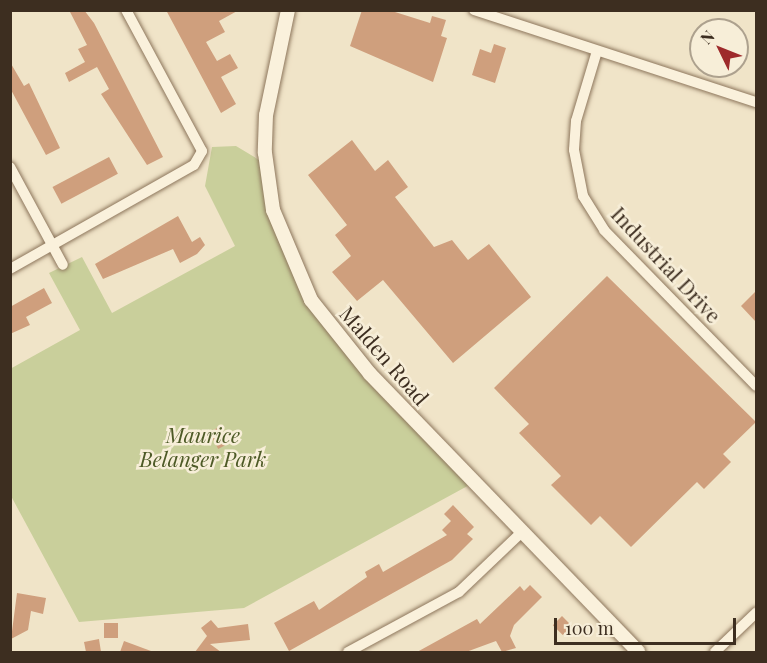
<!DOCTYPE html>
<html>
<head>
<meta charset="utf-8">
<style>
  body { margin:0 }
  #map { position:relative; width:767px; height:663px; overflow:hidden; background:#f0e4c8; font-family:"Playfair Display",serif }
  div>[style] { position:absolute }
  [style*='--x'] { left:calc(var(--x)*1px); top:calc(var(--y)*1px); width:calc(var(--w)*1px); rotate:calc(var(--a)*1deg) }
  .green>* { inset:0; background:#c9cf9b }
  .building>* { inset:0; background:#cf9f7d; transform-origin:0 0 }
  .roads { filter:drop-shadow(0 0 2px #8d765c) drop-shadow(0 0 2px #8d765c) }
  .minor>* { height:10px; margin:-5px; padding:0 5px; transform-origin:5px; border-radius:5px; background:#faf1dc }
  .secondary>* { height:14px; margin:-7px; padding:0 7px; transform-origin:7px; border-radius:7px; background:#faf1dc }
  span { translate:-50% -50%; white-space:nowrap; text-align:center; line-height:1.15; -webkit-text-stroke:5px #f7eed8; paint-order:stroke }
  .street-label { font-size:21px; color:#3d2e20 }
  .park-label { font-size:21px; color:#4d5a26; font-style:italic }
  .frame { position:absolute; inset:0; border:12px solid #3d2e20; pointer-events:none }
  .north { position:absolute; left:689px; top:18px; width:60px; height:60px; box-sizing:border-box; background:#f7eed8; border:2px solid #ada18e; border-radius:50%; rotate:313deg; font-size:16px; font-weight:700; line-height:24px; text-align:center; color:#3d2e20 }
  .north::after { content:''; display:block; margin:auto; width:21px; height:27px; background:#9e2a2b; clip-path:polygon(50% 0,100% 100%,50% 72%,0 100%) }
  .scale { position:absolute; left:554px; top:618px; width:182px; height:27px; box-sizing:border-box; border:3px solid #3d2e20; border-top:0; padding-left:8px; font-size:18px; line-height:21px; white-space:nowrap; color:#3d2e20; -webkit-text-stroke:4px #f7eed8; paint-order:stroke }
</style>
</head>
<body>
<div id="map">
  <div class="green">
    <i style="clip-path:polygon(236px 146px,269px 166px,277px 223px,329px 330px,473px 483px,244px 608px,79px 622px,11px 496px,10px 369px,80px 330px,49px 273px,82px 257px,112px 313px,235px 246px,205px 186px,212px 147px)"></i>
  </div>
  <div class="building">
    <i style="clip-path:polygon(69px 10px,84px 10px,94px 23px,163px 157px,147px 165px,101px 94px,109px 89px,97px 67px,69px 82px,65px 73px,85px 62px,78px 49px,87px 45px)"></i>
    <i style="clip-path:polygon(166px 10px,239px 10px,219px 21px,225px 32px,206px 42px,217px 61px,230px 54px,238px 68px,221px 77px,236px 104px,221px 113px)"></i>
    <i style="clip-path:polygon(362px 10px,395px 12px,430px 23px,432px 16px,446px 20px,441px 36px,447px 38px,433px 82px,350px 46px)"></i>
    <i style="clip-path:polygon(494px 44px,506px 48px,495px 83px,472px 75px,480px 49px,491px 53px)"></i>
    <i style="clip-path:polygon(10px 62px,24px 86px,29px 83px,60px 148px,46px 155px,10px 88px)"></i>
    <i style="clip-path:polygon(352px 140px,375px 171px,388px 160px,408px 187px,395px 197px,434px 247px,452px 240px,468px 260px,489px 244px,531px 297px,453px 363px,383px 280px,357px 301px,332px 272px,351px 256px,335px 235px,347px 225px,308px 175px)"></i>
    <i style="left:109px;top:157px;width:19px;height:64px;rotate:62deg"></i>
    <i style="clip-path:polygon(178px 216px,192px 242px,200px 237px,205px 245px,197px 254px,180px 263px,173px 249px,103px 279px,95px 264px)"></i>
    <i style="clip-path:polygon(607px 276px,756px 422px,723px 454px,731px 462px,704px 489px,697px 482px,631px 547px,600px 516px,591px 525px,551px 485px,561px 476px,519px 433px,529px 424px,494px 388px)"></i>
    <i style="clip-path:polygon(44px 288px,52px 303px,26px 317px,30px 325px,10px 334px,10px 307px)"></i>
    <i style="clip-path:polygon(756px 291px,756px 322px,741px 306px)"></i>
    <i style="left:219px;top:427px;width:19px;height:11px;rotate:62deg"></i>
    <i style="clip-path:polygon(453px 505px,474px 527px,467px 534px,473px 539px,452px 560px,289px 651px,274px 623px,314px 601px,319px 610px,367px 577px,365px 572px,379px 564px,383px 572px,447px 535px,442px 530px,451px 521px,444px 514px)"></i>
    <i style="clip-path:polygon(530px 585px,542px 597px,514px 625px,510px 636px,516px 648px,502px 652px,496px 641px,466px 652px,417px 652px,477px 619px,480px 624px,520px 586px,524px 591px)"></i>
    <i style="clip-path:polygon(17px 593px,46px 598px,43px 614px,31px 611px,28px 630px,11px 639px)"></i>
    <i style="left:562px;top:616px;width:14px;height:13px;rotate:45deg"></i>
    <i style="clip-path:polygon(211px 620px,218px 628px,248px 624px,250px 640px,210px 644px,221px 652px,195px 652px,207px 636px,201px 628px)"></i>
    <i style="left:104px;top:623px;width:14px;height:15px"></i>
    <i style="clip-path:polygon(99px 639px,101px 652px,86px 652px,84px 642px)"></i>
    <i style="clip-path:polygon(124px 641px,151px 651px,151px 652px,120px 652px)"></i>
  </div>
  <div class="roads">
    <div class="minor">
      <i style="--x:474;--y:10;--w:297;--a:18.1"></i>
      <i style="--x:597;--y:51;--w:73;--a:106.7"></i>
      <i style="--x:576;--y:121;--w:29;--a:94"></i>
      <i style="--x:574;--y:150;--w:47;--a:78.9"></i>
      <i style="--x:583;--y:196;--w:40;--a:58"></i>
      <i style="--x:604;--y:230;--w:218;--a:45.7"></i>
      <i style="--x:10;--y:167;--w:111;--a:61.6"></i>
      <i style="--x:10;--y:269;--w:211;--a:-29.5"></i>
      <i style="--x:194;--y:165;--w:16;--a:-60"></i>
      <i style="--x:202;--y:151;--w:160;--a:-118.3"></i>
      <i style="--x:348;--y:652;--w:126;--a:-28.4"></i>
      <i style="--x:459;--y:592;--w:86;--a:-43.6"></i>
      <i style="--x:715;--y:652;--w:57;--a:-43.6"></i>
    </div>
    <div class="secondary">
      <i style="--x:288;--y:10;--w:107;--a:101.8"></i>
      <i style="--x:266;--y:115;--w:38;--a:92"></i>
      <i style="--x:265;--y:153;--w:58;--a:82"></i>
      <i style="--x:273;--y:210;--w:98;--a:67.1"></i>
      <i style="--x:311;--y:300;--w:95;--a:51.4"></i>
      <i style="--x:370;--y:374;--w:386;--a:46"></i>
    </div>
  </div>
  <div class="street-label">
    <span style="left:667px;top:264px;rotate:47deg">Industrial Drive</span>
    <span style="left:385px;top:355px;rotate:49deg">Malden Road</span>
  </div>
  <div class="park-label">
    <span style="left:203px;top:446px">Maurice<br>Belanger Park</span>
  </div>
  <div class="frame"></div>
  <div class="north">N</div>
  <div class="scale">100 m</div>
</div>
</body>
</html>
